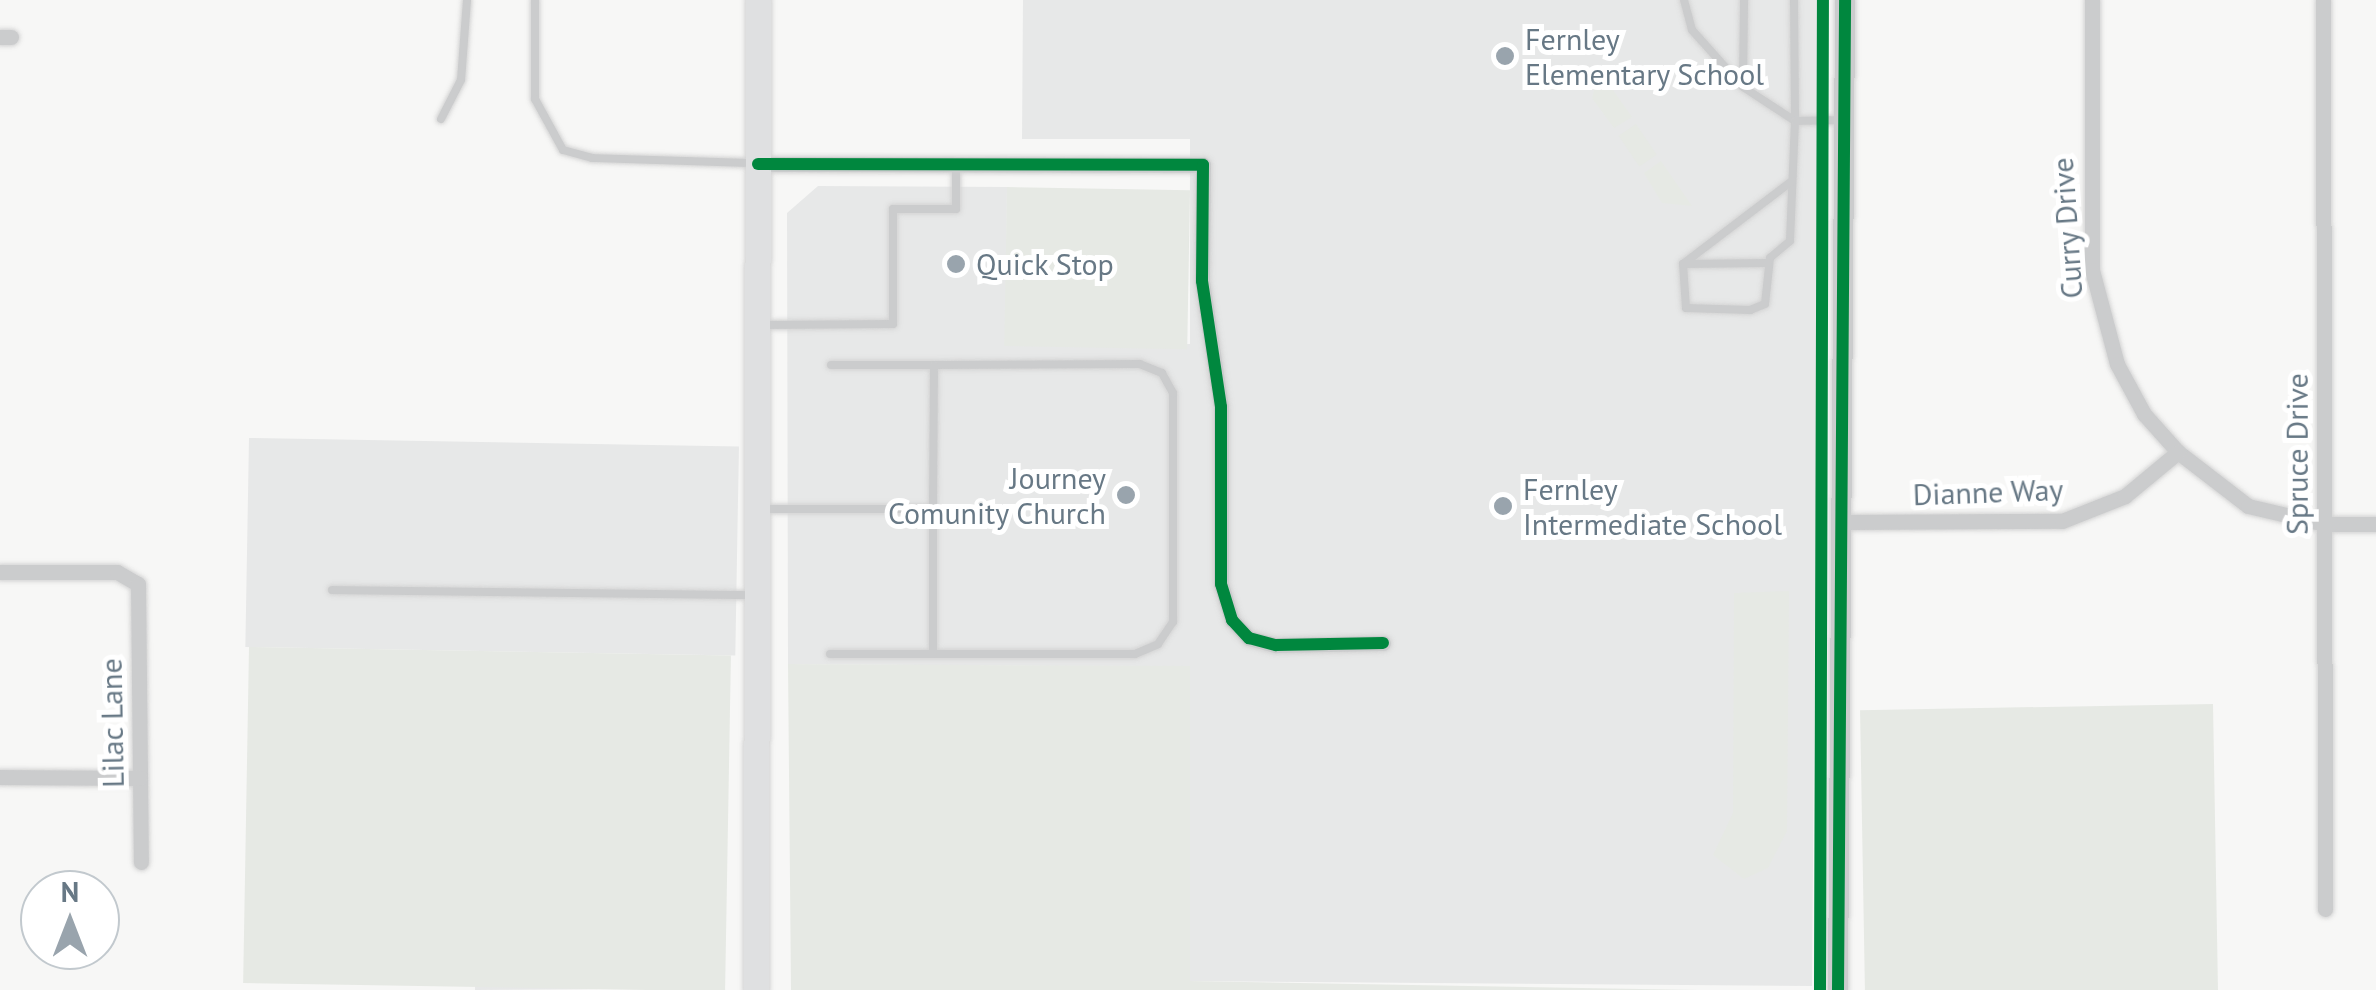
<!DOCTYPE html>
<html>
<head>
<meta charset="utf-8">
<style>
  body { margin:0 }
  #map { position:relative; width:2376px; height:990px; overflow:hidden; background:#f7f7f6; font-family:"PT Sans",sans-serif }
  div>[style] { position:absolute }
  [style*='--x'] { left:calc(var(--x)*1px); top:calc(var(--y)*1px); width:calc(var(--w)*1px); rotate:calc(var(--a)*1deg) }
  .built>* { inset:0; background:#e7e8e8; transform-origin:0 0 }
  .green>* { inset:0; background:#e6e9e4; transform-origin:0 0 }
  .roads { filter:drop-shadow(0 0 2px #d4d4d4) drop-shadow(0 0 2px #d4d4d4) }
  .service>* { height:8px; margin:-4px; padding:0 4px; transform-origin:4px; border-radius:4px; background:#cbcccd }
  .minor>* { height:15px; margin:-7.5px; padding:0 7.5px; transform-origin:7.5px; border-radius:7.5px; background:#cbcccd }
  .tertiary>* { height:20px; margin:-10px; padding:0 10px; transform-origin:10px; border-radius:10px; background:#cbcccd }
  .primary>* { height:25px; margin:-12.5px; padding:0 12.5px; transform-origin:12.5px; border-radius:12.5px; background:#dfe0e1 }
  .cycleway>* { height:12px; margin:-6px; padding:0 6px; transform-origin:6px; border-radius:6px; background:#00873e }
  .dots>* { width:28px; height:28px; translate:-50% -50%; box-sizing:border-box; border:5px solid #fff; border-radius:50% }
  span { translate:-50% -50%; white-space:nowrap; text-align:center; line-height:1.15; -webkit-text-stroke:10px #fff; paint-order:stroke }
  .poi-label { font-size:30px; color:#677885 }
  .left { translate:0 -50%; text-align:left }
  .right { translate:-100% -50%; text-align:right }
  .street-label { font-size:30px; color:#677885 }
  .north { position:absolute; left:20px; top:870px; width:100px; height:100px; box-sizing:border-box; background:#fff; border:2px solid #c2c9ce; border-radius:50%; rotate:0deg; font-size:28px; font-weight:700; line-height:40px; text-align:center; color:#677885 }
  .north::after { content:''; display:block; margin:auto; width:35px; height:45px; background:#99a4ad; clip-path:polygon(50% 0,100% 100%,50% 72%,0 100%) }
</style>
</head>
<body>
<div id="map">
  <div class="built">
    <i style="clip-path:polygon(1023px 0,1820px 0,1812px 986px,1189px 981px,1189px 667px,788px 664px,787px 213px,818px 186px,1007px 187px,1006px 346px,1190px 344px,1190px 139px,1022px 139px)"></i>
    <i style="left:249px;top:438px;width:490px;height:209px;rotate:1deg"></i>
    <i style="clip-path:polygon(475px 986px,730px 988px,475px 990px)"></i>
  </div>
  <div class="green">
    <i style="clip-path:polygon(1599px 70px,1632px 117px,1614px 128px,1592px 98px)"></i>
    <i style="left:1636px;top:124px;width:37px;height:21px;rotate:56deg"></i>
    <i style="clip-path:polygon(1661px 161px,1692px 206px,1662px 203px,1644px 173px)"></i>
    <i style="left:1007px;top:187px;width:183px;height:159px;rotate:1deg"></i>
    <i style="clip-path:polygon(1789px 591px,1787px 831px,1768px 868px,1744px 879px,1713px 855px,1733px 813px,1734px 593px)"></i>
    <i style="left:249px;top:647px;width:482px;height:336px;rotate:1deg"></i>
    <i style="clip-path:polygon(788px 664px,1190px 666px,1190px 981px,1698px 990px,791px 990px)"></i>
    <i style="left:2213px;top:704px;width:286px;height:353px;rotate:89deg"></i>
  </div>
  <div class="roads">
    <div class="service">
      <i style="--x:535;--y:0;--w:99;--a:90"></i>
      <i style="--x:535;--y:99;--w:58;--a:61.2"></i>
      <i style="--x:563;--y:150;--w:30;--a:15"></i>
      <i style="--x:592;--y:158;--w:161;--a:1.8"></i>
      <i style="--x:1684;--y:0;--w:31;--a:75"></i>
      <i style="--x:1692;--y:30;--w:76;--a:48.2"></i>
      <i style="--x:1743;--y:87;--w:62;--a:33.2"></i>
      <i style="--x:1795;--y:121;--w:120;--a:92.4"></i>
      <i style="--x:1790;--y:241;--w:26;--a:140"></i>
      <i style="--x:1770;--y:258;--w:46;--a:96.2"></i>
      <i style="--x:1765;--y:304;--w:16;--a:158"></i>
      <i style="--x:1750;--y:310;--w:64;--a:-178.2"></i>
      <i style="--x:1686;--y:308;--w:44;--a:-93.9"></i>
      <i style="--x:1683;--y:264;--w:137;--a:-37.3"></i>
      <i style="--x:1794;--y:0;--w:121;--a:89.5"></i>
      <i style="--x:1795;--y:121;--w:49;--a:-1.2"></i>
      <i style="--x:1743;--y:85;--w:85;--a:-89.3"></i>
      <i style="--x:441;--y:119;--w:44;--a:-62.9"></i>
      <i style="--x:461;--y:80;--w:80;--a:-85.7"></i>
      <i style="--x:1683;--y:264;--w:85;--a:-0.7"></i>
      <i style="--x:761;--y:325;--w:132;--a:-0.4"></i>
      <i style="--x:893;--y:324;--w:115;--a:-90"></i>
      <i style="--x:893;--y:209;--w:63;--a:0"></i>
      <i style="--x:956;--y:209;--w:45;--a:-90"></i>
      <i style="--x:831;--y:365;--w:103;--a:0"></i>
      <i style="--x:762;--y:509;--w:171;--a:0"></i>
      <i style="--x:933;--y:509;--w:145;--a:90"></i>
      <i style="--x:933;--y:654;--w:202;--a:0"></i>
      <i style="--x:1135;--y:654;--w:25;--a:-23"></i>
      <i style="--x:1158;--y:644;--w:27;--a:-56"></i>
      <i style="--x:1173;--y:622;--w:229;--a:-90"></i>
      <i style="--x:1173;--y:393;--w:23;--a:-119"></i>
      <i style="--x:1162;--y:373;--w:24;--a:-158"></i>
      <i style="--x:1140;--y:364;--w:206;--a:179.7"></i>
      <i style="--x:934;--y:365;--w:144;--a:90.4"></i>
      <i style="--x:332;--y:590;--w:421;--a:0.7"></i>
      <i style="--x:830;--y:654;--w:103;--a:0"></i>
    </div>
    <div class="minor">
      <i style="--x:2092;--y:0;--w:270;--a:90"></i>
      <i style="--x:2092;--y:270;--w:97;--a:75.1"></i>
      <i style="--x:2117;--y:364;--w:57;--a:61.6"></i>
      <i style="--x:2144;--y:414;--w:51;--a:48.2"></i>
      <i style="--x:2178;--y:452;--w:88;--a:37.6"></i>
      <i style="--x:2248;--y:506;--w:79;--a:13.2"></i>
      <i style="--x:2325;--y:524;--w:51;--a:0"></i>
      <i style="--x:2323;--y:0;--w:909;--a:89.87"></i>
      <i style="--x:0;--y:37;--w:11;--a:0"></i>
      <i style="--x:758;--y:164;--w:445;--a:0.1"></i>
      <i style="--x:1203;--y:165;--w:116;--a:90.5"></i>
      <i style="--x:1202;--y:281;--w:127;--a:81.4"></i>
      <i style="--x:1221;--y:407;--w:177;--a:90"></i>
      <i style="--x:1221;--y:584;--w:38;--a:73"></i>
      <i style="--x:1232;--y:620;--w:25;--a:47"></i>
      <i style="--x:1249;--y:638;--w:28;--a:15"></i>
      <i style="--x:1276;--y:645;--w:107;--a:-1.1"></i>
      <i style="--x:1840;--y:522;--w:222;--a:-0.3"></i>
      <i style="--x:2062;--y:521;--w:68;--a:-21.6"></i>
      <i style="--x:2125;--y:496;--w:69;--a:-39.7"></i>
      <i style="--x:0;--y:572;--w:117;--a:0"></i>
      <i style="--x:117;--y:572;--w:24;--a:30"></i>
      <i style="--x:138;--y:584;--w:278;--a:89.4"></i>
      <i style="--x:0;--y:777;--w:140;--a:0.4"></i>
    </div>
    <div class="tertiary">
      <i style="--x:1838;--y:990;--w:990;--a:-89.59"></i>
    </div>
    <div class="primary">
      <i style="--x:756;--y:990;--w:990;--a:-89.88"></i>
    </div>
  </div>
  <div class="cycleway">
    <i style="--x:758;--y:164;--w:445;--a:0.1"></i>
    <i style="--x:1203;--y:165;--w:116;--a:90.5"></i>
    <i style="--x:1202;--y:281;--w:127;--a:81.4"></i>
    <i style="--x:1221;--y:407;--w:177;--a:90"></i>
    <i style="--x:1221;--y:584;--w:38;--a:73"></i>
    <i style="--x:1232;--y:620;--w:25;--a:47"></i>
    <i style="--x:1249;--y:638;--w:28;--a:15"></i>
    <i style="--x:1276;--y:645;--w:107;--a:-1.1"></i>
    <i style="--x:1820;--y:990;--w:990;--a:-89.83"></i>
    <i style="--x:1838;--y:990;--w:990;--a:-89.59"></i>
  </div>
  <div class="dots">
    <i style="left:1505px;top:56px;background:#99a4ad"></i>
    <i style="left:956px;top:264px;background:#99a4ad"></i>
    <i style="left:1126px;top:495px;background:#99a4ad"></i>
    <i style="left:1503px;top:506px;background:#99a4ad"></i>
  </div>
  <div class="poi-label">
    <span class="left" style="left:1525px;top:56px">Fernley<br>Elementary School</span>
    <span class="left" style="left:976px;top:264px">Quick Stop</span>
    <span class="right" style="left:1106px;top:495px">Journey<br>Comunity Church</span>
    <span class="left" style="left:1523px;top:506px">Fernley<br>Intermediate School</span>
  </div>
  <div class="street-label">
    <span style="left:2067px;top:228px;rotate:-94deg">Curry Drive</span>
    <span style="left:2297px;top:454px;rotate:-90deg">Spruce Drive</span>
    <span style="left:1988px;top:492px;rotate:-2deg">Dianne Way</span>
    <span style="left:112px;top:723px;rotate:-91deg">Lilac Lane</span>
  </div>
  <div class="north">N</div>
</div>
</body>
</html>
